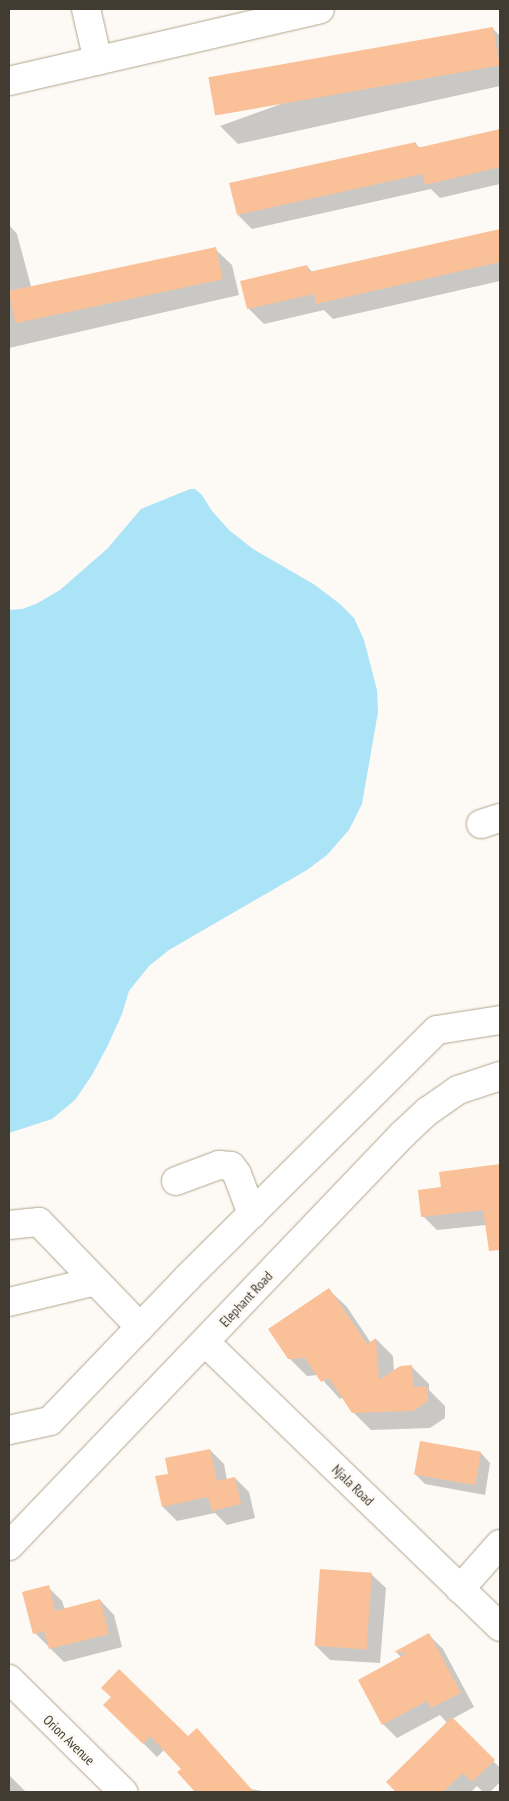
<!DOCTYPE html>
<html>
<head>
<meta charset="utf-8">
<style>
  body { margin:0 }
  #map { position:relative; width:509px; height:1801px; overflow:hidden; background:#fdfaf5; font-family:"PT Sans Narrow",sans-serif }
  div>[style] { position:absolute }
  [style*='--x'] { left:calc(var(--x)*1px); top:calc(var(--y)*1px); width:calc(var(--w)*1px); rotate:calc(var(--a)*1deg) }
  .water>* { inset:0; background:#abe3f7 }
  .shadow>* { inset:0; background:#0003 }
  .building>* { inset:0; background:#fac098; transform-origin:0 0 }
  .roads { filter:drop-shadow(0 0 1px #b1a48c) drop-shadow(0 0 1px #b1a48c) }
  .minor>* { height:28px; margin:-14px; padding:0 14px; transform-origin:14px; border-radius:14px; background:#fff }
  span { translate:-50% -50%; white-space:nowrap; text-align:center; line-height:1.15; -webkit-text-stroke:5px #fdfaf5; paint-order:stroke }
  .street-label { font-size:14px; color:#413b31 }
  .frame { position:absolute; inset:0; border:10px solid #413b31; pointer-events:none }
</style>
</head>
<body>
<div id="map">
  <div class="water">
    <i style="clip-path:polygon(190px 489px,195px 489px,202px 495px,212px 511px,229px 530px,253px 549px,315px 585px,340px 604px,354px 618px,364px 640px,377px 690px,378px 712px,362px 804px,349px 830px,327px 855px,307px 870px,169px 950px,149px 966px,129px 991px,122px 1014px,108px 1045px,92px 1075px,75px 1100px,52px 1119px,9px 1133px,9px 610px,22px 609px,36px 604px,60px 590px,107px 549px,141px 509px)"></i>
  </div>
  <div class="shadow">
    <i style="clip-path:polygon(492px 28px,500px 36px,500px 86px,238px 144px,220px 126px)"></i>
    <i style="clip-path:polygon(500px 130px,500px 184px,440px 198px,431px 189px,252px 229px,238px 215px,415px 143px,421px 149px)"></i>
    <i style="clip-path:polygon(9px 225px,17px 234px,32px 290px,215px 249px,232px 265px,239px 295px,9px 348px)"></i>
    <i style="clip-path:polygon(500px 230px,500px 281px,333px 319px,324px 310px,264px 324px,248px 308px,307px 266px,313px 273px)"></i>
    <i style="clip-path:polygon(499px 1166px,500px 1239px,486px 1225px,437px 1230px,423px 1216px,443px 1188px)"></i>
    <i style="clip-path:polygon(329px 1290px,347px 1307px,371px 1343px,376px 1339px,393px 1356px,394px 1371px,412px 1367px,429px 1384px,429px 1390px,445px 1406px,445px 1418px,430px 1428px,371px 1430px,353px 1412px,343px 1397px,340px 1399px,318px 1375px,307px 1376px,289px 1358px)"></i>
    <i style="clip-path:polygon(210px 1450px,224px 1464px,227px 1480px,235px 1478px,249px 1492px,255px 1518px,227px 1525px,215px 1513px,177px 1521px,163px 1507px,169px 1475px)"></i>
    <i style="clip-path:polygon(481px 1453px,490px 1463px,485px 1495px,425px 1484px,415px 1474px)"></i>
    <i style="clip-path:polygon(371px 1574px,386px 1588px,380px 1663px,330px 1660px,316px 1646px)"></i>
    <i style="clip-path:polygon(48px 1587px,62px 1601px,65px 1610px,100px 1600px,114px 1615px,122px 1647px,64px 1662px,35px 1633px)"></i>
    <i style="clip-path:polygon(429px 1635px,443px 1649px,474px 1707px,452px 1719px,500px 1768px,500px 1782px,490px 1792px,483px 1792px,477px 1786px,471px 1792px,398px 1792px,388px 1782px,447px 1723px,440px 1715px,397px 1738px,383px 1724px,401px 1657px,396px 1652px)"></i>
    <i style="clip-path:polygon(105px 1705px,188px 1738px,197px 1730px,251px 1789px,267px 1792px,197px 1792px,179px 1772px,182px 1769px,165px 1749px,157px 1757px)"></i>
    <i style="clip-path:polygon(9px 1775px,26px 1792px,9px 1792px)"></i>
  </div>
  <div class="building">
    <i style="left:493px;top:27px;width:39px;height:289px;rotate:80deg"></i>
    <i style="clip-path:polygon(500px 129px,500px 167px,425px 185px,423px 174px,237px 215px,229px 183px,416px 142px,417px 148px)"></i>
    <i style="clip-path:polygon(500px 229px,500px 262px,316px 304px,314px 294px,247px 309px,240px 281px,307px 265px,309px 272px)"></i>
    <i style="left:216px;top:247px;width:33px;height:212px;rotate:78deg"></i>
    <i style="clip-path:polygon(500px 1164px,500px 1250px,489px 1251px,483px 1210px,421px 1217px,418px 1190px,441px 1187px,439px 1172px)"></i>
    <i style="clip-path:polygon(329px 1288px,367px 1344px,376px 1338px,379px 1380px,400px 1366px,412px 1365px,413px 1387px,428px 1387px,428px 1401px,413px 1411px,352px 1413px,329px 1378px,321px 1382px,305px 1358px,288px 1359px,268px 1329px)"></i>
    <i style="left:420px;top:1441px;width:62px;height:34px;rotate:10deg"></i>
    <i style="clip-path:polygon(210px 1449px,217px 1481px,235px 1477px,241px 1504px,212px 1511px,208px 1497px,162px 1507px,155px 1476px,168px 1474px,165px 1458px)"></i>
    <i style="left:320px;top:1569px;width:52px;height:77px;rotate:4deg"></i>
    <i style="clip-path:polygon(49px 1585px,55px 1611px,100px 1599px,109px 1634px,49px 1649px,44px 1631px,33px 1634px,22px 1592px)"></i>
    <i style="clip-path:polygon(429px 1633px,461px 1693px,431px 1708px,427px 1701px,382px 1725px,358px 1680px,407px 1653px,394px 1652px)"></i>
    <i style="clip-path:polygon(119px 1669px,188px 1736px,197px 1728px,254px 1792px,195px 1792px,177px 1772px,181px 1769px,150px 1736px,143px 1744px,103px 1705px,111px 1697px,101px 1688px)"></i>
    <i style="clip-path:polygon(452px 1717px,495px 1760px,472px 1782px,463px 1773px,443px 1792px,396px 1792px,386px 1782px)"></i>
  </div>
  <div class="roads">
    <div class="minor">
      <i style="--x:86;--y:9;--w:53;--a:77"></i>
      <i style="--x:9;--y:81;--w:319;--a:-13"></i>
      <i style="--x:481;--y:824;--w:20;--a:-18"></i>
      <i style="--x:176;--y:1181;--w:46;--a:-20.4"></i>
      <i style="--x:219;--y:1165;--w:12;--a:5"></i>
      <i style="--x:231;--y:1166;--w:10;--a:53"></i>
      <i style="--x:237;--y:1174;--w:43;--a:69.4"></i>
      <i style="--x:9;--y:1225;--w:30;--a:-6"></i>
      <i style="--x:39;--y:1222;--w:146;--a:46.1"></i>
      <i style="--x:9;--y:1302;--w:89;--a:-13.6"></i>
      <i style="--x:205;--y:1342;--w:410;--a:44"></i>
      <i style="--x:9;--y:1430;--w:42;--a:-12.4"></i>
      <i style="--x:50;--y:1421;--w:198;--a:-46.2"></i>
      <i style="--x:187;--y:1278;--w:352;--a:-44.8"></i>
      <i style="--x:437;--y:1030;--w:64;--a:-9"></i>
      <i style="--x:9;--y:1546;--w:570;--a:-46.28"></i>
      <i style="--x:403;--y:1134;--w:34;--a:-43"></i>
      <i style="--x:428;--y:1111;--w:37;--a:-35"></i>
      <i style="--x:458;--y:1090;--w:44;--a:-18.4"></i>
      <i style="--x:460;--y:1589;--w:60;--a:-48.4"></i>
      <i style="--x:9;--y:1679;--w:161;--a:44.7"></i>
    </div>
  </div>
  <div class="street-label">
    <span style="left:246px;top:1299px;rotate:-47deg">Elephant Road</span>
    <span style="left:353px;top:1485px;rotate:44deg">Njala Road</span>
    <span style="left:69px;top:1740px;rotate:44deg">Orion Avenue</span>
  </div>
  <div class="frame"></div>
</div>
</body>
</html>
